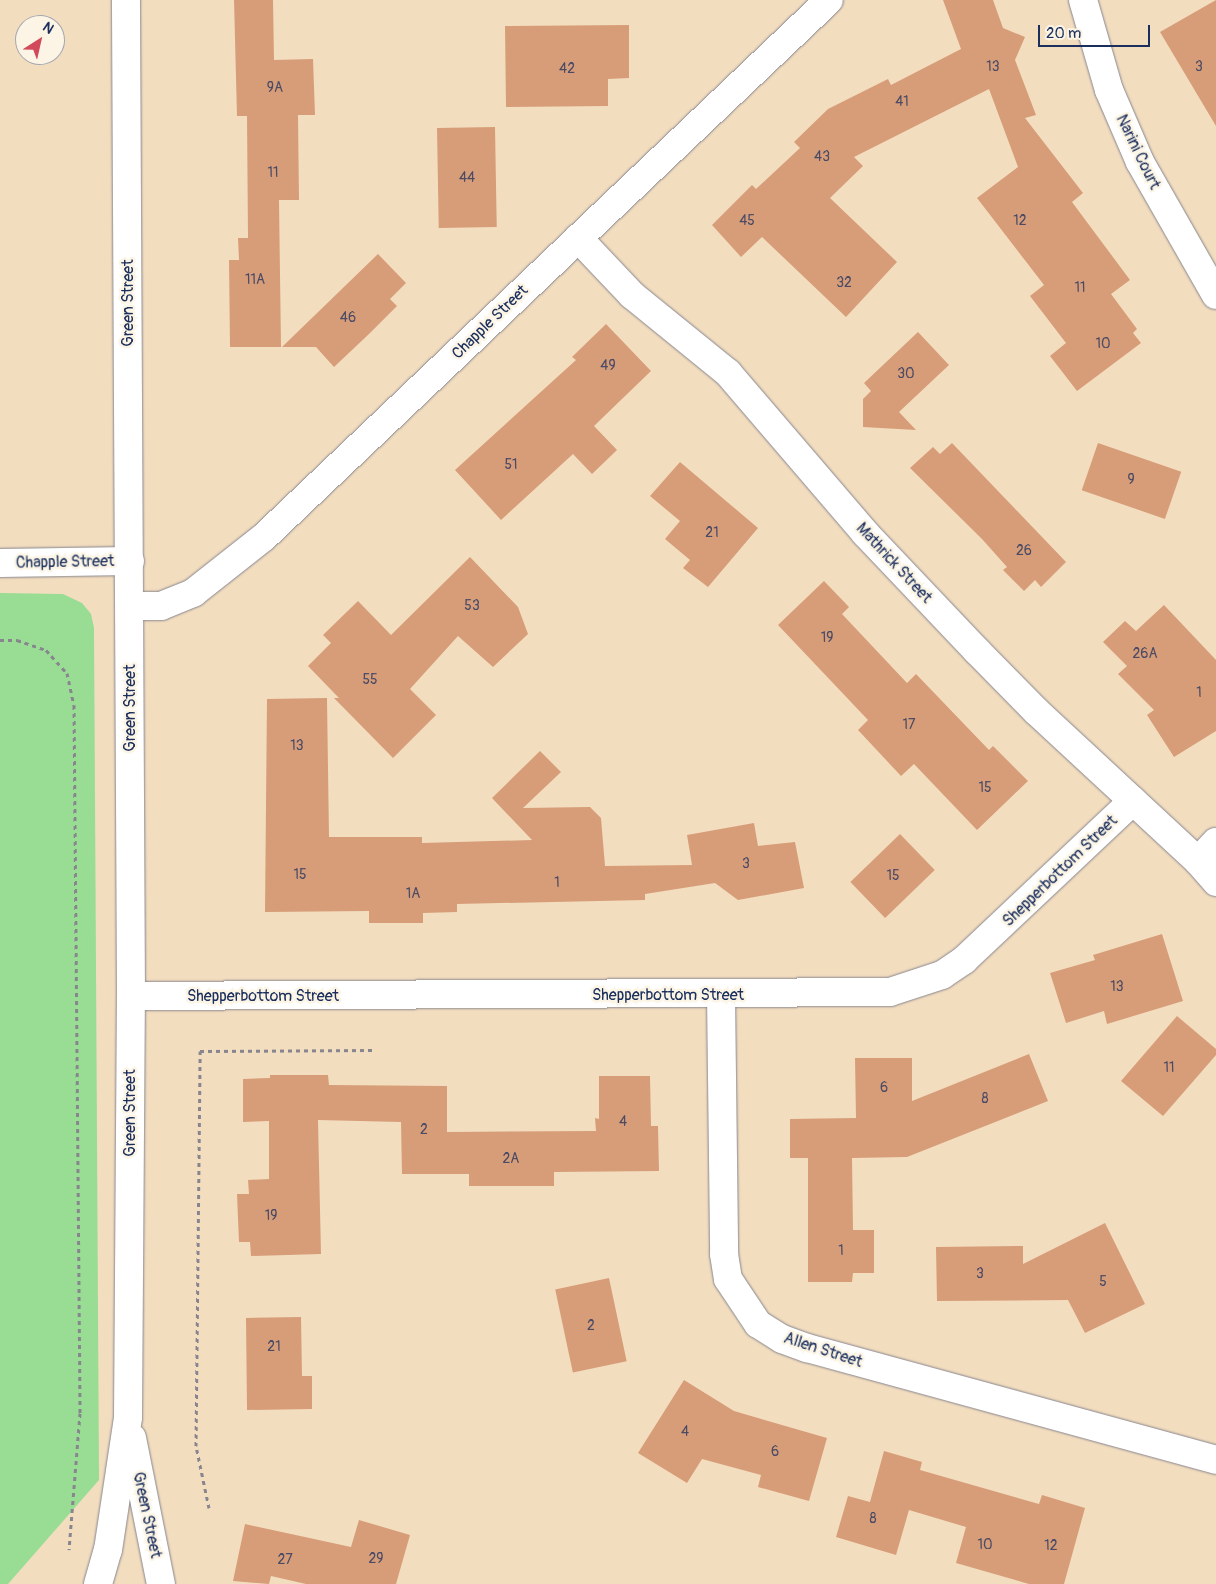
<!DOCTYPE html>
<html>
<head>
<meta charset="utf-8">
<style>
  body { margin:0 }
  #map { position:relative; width:1216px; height:1584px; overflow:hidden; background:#f3ddbf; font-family:Pangolin,sans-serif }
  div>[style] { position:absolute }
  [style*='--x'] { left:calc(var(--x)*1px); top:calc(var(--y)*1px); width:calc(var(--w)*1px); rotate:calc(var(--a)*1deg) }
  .green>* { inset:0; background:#99dc93 }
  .building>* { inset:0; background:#d79d78; transform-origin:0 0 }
  .path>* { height:3px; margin-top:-1.5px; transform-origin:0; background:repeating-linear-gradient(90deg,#87868e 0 4px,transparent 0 8px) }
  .roads { filter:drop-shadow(0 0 1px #87868e) drop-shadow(0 0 1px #87868e) }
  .minor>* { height:28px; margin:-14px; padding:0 14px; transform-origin:14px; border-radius:14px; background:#fff }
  span { translate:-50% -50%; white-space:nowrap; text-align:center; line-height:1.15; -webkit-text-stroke:5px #fcf5e5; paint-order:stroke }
  .number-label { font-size:14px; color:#4a4a64 }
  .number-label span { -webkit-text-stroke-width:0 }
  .street-label { font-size:16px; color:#1b2f5e }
  .north { position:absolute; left:15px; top:15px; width:50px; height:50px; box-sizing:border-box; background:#fcf5e5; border:1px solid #a2a6af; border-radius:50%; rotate:35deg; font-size:14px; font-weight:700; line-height:20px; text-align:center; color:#1b2f5e }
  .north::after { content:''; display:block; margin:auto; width:18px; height:22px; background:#d1495b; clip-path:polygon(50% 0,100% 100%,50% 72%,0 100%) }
  .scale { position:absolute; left:1038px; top:25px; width:112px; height:22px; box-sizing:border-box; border:2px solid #1b2f5e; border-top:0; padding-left:6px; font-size:15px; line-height:18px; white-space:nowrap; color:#1b2f5e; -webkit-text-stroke:4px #fcf5e5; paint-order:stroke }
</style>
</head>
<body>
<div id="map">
  <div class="green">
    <i style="clip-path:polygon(0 593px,63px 594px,82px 603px,91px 614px,94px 628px,99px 1480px,8px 1584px,0 1584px)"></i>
  </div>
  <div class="building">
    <i style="clip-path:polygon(234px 0,273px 0,274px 60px,313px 59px,315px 115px,298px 115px,299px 200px,279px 200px,281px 347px,230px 347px,229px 260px,239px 260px,238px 238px,248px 238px,247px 116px,237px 116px)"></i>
    <i style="clip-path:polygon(943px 0,993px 0,1003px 28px,1025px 37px,1015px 60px,1036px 115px,1025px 118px,1083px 193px,1072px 202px,1130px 280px,1111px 294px,1137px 329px,1133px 333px,1141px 343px,1077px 391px,1050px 356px,1066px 343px,1030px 296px,1044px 285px,977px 198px,1018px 167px,989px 89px,854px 157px,863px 166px,830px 198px,897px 262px,846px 317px,762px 237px,741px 257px,712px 225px,752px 185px,756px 189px,800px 148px,794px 142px,828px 109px,888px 79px,891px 85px,961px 49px)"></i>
    <i style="clip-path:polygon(1216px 0,1216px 126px,1160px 32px)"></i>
    <i style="clip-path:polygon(629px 25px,629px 78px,608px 79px,608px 106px,506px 107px,505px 26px)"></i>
    <i style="left:495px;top:127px;width:100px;height:58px;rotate:89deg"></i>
    <i style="clip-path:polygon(378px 254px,406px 283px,390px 299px,397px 306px,369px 334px,334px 367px,316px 347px,282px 347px)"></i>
    <i style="clip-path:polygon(606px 324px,651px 371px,594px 426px,617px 450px,592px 474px,573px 454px,501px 520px,455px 470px,576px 360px,572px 357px)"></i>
    <i style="clip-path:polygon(918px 332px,949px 365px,899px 412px,916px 430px,863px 427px,863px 399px,871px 391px,864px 383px)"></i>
    <i style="clip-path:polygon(952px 443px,1066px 562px,1041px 587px,1035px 580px,1024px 591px,1003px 570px,1007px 567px,982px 539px,910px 468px,933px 447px,940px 454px)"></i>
    <i style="left:1098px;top:443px;width:88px;height:50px;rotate:19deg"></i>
    <i style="clip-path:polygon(680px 462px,758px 528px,708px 587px,683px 568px,690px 560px,665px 539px,680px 521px,650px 496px)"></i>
    <i style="clip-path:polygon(470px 557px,518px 607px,528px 634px,493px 667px,458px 636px,410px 689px,436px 715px,393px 758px,334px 698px,339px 698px,308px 666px,331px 643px,323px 635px,358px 601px,391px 635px)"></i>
    <i style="clip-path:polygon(824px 581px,849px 607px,842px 614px,907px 683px,916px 674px,989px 750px,993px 746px,1028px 781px,977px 830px,914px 764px,901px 776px,858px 730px,868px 720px,778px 625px)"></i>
    <i style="clip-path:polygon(1164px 605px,1216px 660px,1216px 731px,1174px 757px,1147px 715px,1154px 710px,1118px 674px,1127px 666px,1103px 642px,1125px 621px,1136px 631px)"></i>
    <i style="clip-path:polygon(327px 698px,329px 837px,422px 837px,422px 843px,532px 840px,492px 798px,540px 751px,561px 772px,523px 808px,590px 807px,601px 818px,605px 866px,692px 865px,687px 835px,754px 823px,758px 846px,795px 842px,804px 888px,738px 900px,715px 883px,645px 894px,645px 900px,457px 904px,457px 912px,423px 913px,423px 923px,369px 923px,369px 911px,265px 912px,267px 699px)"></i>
    <i style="left:900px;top:834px;width:50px;height:69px;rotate:46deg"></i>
    <i style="clip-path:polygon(1162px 934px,1183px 1001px,1107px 1024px,1104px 1011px,1066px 1023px,1050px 973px,1095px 960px,1093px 955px)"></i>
    <i style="clip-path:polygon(1177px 1016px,1216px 1049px,1216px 1055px,1163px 1116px,1121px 1081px)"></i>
    <i style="clip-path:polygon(1029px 1054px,1048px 1101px,907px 1157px,852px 1158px,853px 1230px,874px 1230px,874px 1273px,853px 1273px,852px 1282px,808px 1282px,808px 1158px,790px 1158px,790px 1119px,856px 1118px,855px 1058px,912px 1058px,912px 1101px)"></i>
    <i style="clip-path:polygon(270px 1075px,328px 1075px,329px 1085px,447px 1086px,447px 1132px,596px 1131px,595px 1118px,599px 1119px,599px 1076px,650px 1076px,651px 1126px,658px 1126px,659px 1171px,554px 1172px,554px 1186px,469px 1186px,469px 1174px,402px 1174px,401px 1122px,318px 1120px,321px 1254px,251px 1256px,250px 1242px,239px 1242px,237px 1194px,249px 1194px,248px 1180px,269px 1179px,269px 1121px,243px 1122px,243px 1079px,270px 1078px)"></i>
    <i style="clip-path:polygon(1105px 1223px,1145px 1304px,1085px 1333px,1068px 1300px,937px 1301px,936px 1247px,1023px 1246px,1023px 1264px)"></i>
    <i style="left:609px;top:1278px;width:85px;height:55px;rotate:78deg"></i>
    <i style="clip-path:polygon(301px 1317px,302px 1376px,312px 1376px,312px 1409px,247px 1410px,246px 1318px)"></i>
    <i style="clip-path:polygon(684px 1380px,734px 1411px,827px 1438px,809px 1501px,758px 1487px,761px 1475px,702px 1459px,687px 1483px,638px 1453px)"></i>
    <i style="clip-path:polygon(884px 1451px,922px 1462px,920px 1470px,1039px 1504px,1042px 1495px,1085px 1508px,1064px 1584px,1029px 1584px,956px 1563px,966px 1527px,909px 1510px,896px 1555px,836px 1537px,848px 1496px,870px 1502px)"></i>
    <i style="clip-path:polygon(359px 1520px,410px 1535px,396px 1584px,306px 1584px,271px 1576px,269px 1584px,233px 1581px,245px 1524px,351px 1547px)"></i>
  </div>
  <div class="path">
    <i style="--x:0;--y:640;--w:17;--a:0"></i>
    <i style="--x:17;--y:640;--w:31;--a:19"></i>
    <i style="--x:46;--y:650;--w:31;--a:48"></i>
    <i style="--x:67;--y:673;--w:33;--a:78"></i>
    <i style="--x:74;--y:705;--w:708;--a:89.51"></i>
    <i style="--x:80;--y:1413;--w:137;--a:94.6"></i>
    <i style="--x:209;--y:1508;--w:63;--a:-101.8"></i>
    <i style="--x:196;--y:1446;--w:395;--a:-89.4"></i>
    <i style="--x:200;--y:1051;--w:173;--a:-0.3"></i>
  </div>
  <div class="roads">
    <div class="minor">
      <i style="--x:1083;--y:0;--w:94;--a:73.9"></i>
      <i style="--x:1109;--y:90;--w:78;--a:66.7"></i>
      <i style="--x:1140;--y:162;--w:153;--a:60.3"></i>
      <i style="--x:578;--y:238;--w:79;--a:46.5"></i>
      <i style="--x:632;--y:295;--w:124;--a:39.1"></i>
      <i style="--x:728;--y:373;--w:211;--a:49.4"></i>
      <i style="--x:865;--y:533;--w:163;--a:46.5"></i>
      <i style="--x:977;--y:651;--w:84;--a:45.5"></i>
      <i style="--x:1036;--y:711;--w:221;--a:42.8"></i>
      <i style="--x:1198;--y:861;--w:28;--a:49"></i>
      <i style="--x:0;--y:563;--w:130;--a:-0.9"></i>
      <i style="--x:130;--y:606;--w:31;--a:0"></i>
      <i style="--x:161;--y:606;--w:35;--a:-22"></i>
      <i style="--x:193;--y:593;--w:90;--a:-38.3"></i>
      <i style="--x:264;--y:537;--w:779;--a:-43.54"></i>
      <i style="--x:1198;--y:861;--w:26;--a:-47"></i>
      <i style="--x:721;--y:995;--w:259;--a:89.3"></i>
      <i style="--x:724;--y:1254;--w:25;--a:81"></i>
      <i style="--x:728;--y:1279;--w:54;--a:56.3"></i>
      <i style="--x:758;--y:1324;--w:28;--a:32"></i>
      <i style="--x:782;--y:1339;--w:27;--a:20"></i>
      <i style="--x:807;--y:1348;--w:424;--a:15.3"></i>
      <i style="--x:131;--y:996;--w:759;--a:-0.3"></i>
      <i style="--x:890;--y:992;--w:55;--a:-18.1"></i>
      <i style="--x:942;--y:975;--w:27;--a:-34"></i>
      <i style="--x:964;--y:960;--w:232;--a:-43.3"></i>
      <i style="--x:132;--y:1438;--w:149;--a:78.8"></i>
      <i style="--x:98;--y:1584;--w:35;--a:-74"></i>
      <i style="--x:108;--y:1550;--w:134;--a:-81.4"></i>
      <i style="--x:128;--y:1417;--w:421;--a:-89.6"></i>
      <i style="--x:131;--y:996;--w:996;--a:-90.29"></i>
    </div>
  </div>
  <div class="number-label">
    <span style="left:993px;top:67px">13</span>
    <span style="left:1199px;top:67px">3</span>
    <span style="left:567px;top:69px">42</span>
    <span style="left:275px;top:88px">9A</span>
    <span style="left:902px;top:102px">41</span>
    <span style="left:822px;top:157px">43</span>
    <span style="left:273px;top:173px">11</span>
    <span style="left:467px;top:178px">44</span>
    <span style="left:747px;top:221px">45</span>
    <span style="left:1020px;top:221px">12</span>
    <span style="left:255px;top:280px">11A</span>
    <span style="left:844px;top:283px">32</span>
    <span style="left:1080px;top:288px">11</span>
    <span style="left:348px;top:318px">46</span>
    <span style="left:1103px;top:344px">10</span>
    <span style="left:608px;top:366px">49</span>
    <span style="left:906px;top:374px">30</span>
    <span style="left:511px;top:465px">51</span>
    <span style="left:1131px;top:480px">9</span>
    <span style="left:712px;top:533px">21</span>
    <span style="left:1024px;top:551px">26</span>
    <span style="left:472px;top:606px">53</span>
    <span style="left:827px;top:638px">19</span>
    <span style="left:1145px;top:654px">26A</span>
    <span style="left:370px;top:680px">55</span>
    <span style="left:1199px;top:693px">1</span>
    <span style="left:909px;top:725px">17</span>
    <span style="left:297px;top:746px">13</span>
    <span style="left:985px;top:788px">15</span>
    <span style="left:746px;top:864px">3</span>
    <span style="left:300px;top:875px">15</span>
    <span style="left:893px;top:876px">15</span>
    <span style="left:557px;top:883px">1</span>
    <span style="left:413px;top:894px">1A</span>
    <span style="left:1117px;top:987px">13</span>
    <span style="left:1169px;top:1068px">11</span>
    <span style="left:884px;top:1088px">6</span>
    <span style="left:985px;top:1099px">8</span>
    <span style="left:623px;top:1122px">4</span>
    <span style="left:424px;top:1130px">2</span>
    <span style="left:511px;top:1159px">2A</span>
    <span style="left:271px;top:1216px">19</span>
    <span style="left:841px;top:1251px">1</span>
    <span style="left:980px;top:1274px">3</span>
    <span style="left:1103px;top:1282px">5</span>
    <span style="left:591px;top:1326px">2</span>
    <span style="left:274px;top:1347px">21</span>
    <span style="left:685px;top:1432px">4</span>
    <span style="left:775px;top:1452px">6</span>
    <span style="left:873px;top:1519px">8</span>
    <span style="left:985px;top:1545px">10</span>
    <span style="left:1051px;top:1546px">12</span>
    <span style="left:376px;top:1559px">29</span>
    <span style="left:285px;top:1560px">27</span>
  </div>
  <div class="street-label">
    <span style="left:1138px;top:152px;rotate:64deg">Narini Court</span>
    <span style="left:128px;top:303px;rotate:-90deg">Green Street</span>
    <span style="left:490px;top:322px;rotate:-44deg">Chapple Street</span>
    <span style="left:65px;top:562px;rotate:-1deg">Chapple Street</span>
    <span style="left:894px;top:563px;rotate:47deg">Mathrick Street</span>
    <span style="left:130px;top:708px;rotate:-90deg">Green Street</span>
    <span style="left:1060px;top:871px;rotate:-44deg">Shepperbottom Street</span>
    <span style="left:668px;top:995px">Shepperbottom Street</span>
    <span style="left:263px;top:996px">Shepperbottom Street</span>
    <span style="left:130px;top:1113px;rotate:-90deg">Green Street</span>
    <span style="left:823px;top:1350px;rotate:18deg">Allen Street</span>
    <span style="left:147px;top:1515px;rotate:78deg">Green Street</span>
  </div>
  <div class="north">N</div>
  <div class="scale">20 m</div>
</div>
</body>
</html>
